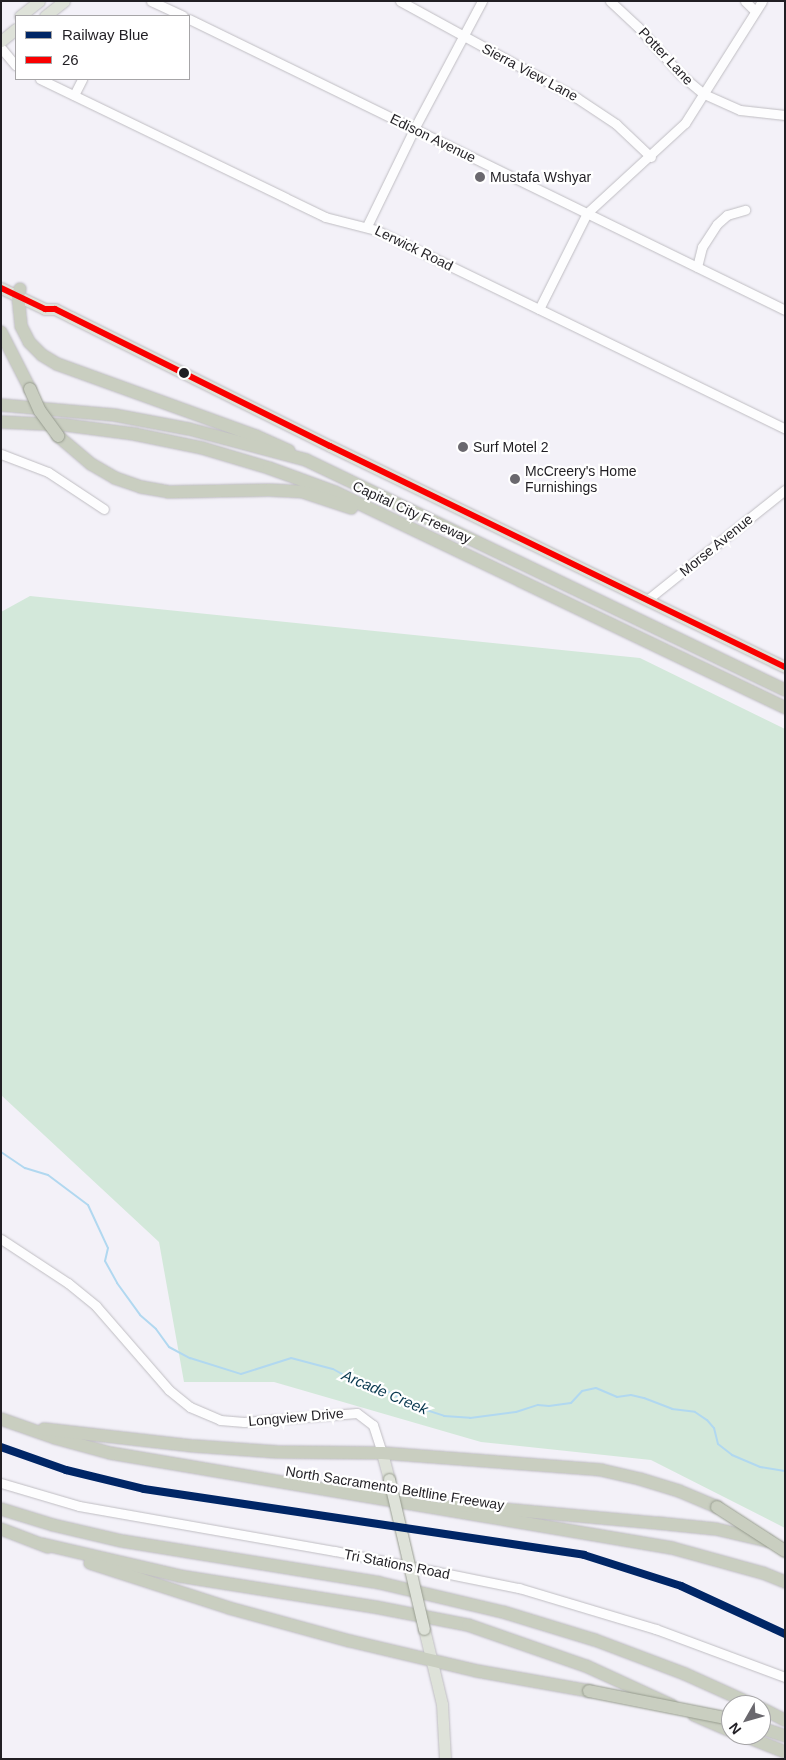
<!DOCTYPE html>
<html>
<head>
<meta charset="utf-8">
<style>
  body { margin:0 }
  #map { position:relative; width:786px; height:1760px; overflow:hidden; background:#f3f1f8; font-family:Helvetica,sans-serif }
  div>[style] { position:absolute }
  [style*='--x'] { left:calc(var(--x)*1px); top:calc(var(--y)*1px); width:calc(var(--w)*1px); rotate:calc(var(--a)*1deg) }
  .green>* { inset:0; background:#d3e8da }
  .stream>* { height:2px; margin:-1px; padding:0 1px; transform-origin:1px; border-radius:1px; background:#b1d8f0 }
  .roads { filter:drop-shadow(0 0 1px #bfbdc2) drop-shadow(0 0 1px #bfbdc2) }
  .minor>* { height:9px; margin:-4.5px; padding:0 4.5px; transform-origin:4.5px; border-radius:4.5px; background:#fdfdfe }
  .major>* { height:11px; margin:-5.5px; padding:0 5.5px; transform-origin:5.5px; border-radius:5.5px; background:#dee2d9 }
  .highway>* { height:12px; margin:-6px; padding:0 6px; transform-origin:6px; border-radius:6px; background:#c9cec0 }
  .bridges { filter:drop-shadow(0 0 1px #989d90) drop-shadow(0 0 1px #989d90) }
  .major-bridge>* { height:11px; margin:-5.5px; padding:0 5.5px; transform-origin:5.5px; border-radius:5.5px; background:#dee2d9 }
  .highway-bridge>* { height:12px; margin:-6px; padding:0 6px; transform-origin:6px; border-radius:6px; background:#c9cec0 }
  .bus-1>* { height:6px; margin:-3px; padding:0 3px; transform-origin:3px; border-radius:3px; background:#fa0000 }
  .rail-1>* { height:8px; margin:-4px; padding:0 4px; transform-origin:4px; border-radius:4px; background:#002666 }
  .dots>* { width:14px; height:14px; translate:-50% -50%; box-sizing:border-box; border:2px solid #fff; border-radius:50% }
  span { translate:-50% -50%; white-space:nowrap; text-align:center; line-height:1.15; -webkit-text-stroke:4.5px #fff; paint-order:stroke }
  .street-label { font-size:14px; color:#211f24 }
  .poi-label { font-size:14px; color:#211f24 }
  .left { translate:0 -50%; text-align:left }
  .water-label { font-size:15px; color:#09384f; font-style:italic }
  .frame { position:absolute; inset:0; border:2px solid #211f24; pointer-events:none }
  .legend { position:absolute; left:15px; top:15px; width:175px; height:65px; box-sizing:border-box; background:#fff; border:1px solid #a6a5a7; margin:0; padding:6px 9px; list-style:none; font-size:15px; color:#211f24 }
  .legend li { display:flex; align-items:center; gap:10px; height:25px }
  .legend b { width:25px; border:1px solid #a6a5a7 }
  .north { position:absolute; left:721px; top:1695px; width:50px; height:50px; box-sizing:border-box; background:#fff; border:1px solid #a6a5a7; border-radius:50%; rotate:232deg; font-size:14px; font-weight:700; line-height:20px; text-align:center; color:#211f24 }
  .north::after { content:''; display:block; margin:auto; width:18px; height:22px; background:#6a686e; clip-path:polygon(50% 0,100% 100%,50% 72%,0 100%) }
</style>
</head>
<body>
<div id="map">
  <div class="green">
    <i style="clip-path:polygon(30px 596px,640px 658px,785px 729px,785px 1528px,651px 1460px,481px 1442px,274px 1382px,184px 1382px,159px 1242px,1px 1095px,1px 612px)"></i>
  </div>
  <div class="stream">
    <i style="--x:1;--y:1152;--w:29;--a:34"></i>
    <i style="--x:25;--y:1168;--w:24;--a:17"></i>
    <i style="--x:48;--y:1175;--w:50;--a:36.9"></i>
    <i style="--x:88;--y:1205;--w:47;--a:65.1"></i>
    <i style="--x:108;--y:1248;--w:13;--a:103"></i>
    <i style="--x:105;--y:1261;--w:25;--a:61"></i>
    <i style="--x:117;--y:1283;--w:39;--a:54"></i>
    <i style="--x:140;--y:1315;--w:21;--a:41"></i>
    <i style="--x:156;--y:1329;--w:22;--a:54"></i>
    <i style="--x:169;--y:1347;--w:24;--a:28"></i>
    <i style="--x:190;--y:1358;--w:53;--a:17.4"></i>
    <i style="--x:241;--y:1374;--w:52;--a:-17.7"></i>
    <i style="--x:291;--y:1358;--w:43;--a:14.7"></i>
    <i style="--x:333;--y:1369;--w:23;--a:29"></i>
    <i style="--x:353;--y:1380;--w:19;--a:9"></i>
    <i style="--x:372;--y:1383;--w:51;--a:28.1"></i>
    <i style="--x:417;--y:1407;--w:28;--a:18"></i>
    <i style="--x:444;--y:1416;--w:26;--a:4"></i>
    <i style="--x:470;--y:1418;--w:46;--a:-7.4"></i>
    <i style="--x:516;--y:1412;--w:23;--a:-18"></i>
    <i style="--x:538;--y:1405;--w:11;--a:5"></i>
    <i style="--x:549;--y:1406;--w:22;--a:-8"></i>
    <i style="--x:571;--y:1403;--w:16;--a:-47"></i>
    <i style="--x:582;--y:1391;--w:14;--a:-12"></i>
    <i style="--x:596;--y:1388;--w:23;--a:23"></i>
    <i style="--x:617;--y:1397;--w:14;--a:-8"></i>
    <i style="--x:631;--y:1395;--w:13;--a:13"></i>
    <i style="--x:644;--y:1398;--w:30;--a:21"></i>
    <i style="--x:672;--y:1409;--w:23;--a:7"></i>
    <i style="--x:695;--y:1412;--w:14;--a:34"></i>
    <i style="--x:707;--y:1420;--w:11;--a:49"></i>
    <i style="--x:714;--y:1428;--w:16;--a:76"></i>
    <i style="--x:718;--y:1444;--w:18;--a:38"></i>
    <i style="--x:732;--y:1455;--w:30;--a:23"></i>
    <i style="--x:760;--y:1467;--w:25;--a:9"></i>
  </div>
  <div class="roads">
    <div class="minor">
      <i style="--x:151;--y:1;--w:35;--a:25"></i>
      <i style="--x:400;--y:1;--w:202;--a:28.7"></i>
      <i style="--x:577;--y:98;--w:47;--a:33.7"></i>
      <i style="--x:616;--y:124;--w:48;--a:43.3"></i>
      <i style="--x:610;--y:1;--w:38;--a:43"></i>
      <i style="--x:638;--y:27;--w:64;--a:48.1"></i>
      <i style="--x:681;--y:75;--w:30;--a:40"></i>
      <i style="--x:704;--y:94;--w:39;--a:24"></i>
      <i style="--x:740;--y:110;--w:45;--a:6.3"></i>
      <i style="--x:745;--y:1;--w:14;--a:45"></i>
      <i style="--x:189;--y:19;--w:663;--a:26.02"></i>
      <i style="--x:1;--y:48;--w:23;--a:50"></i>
      <i style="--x:40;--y:79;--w:317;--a:25.8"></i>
      <i style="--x:325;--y:217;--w:53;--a:14.3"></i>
      <i style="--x:376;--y:230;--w:455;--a:25.9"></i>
      <i style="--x:74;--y:95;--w:18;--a:-63"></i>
      <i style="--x:367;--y:226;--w:108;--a:-64.1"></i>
      <i style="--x:414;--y:129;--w:145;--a:-62"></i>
      <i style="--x:697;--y:267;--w:21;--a:-76"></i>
      <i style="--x:702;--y:247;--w:27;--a:-57"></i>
      <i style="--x:717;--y:224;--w:13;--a:-42"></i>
      <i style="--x:727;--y:215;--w:19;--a:-16"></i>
      <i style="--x:539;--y:309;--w:107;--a:-63.4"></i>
      <i style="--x:587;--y:213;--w:133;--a:-42.6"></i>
      <i style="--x:685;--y:123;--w:144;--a:-57.7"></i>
      <i style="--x:1;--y:454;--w:50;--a:21"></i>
      <i style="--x:48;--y:472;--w:67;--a:33.5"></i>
      <i style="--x:647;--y:600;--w:176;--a:-38.6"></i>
      <i style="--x:1;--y:1239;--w:80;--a:33.3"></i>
      <i style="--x:68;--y:1283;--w:36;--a:39"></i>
      <i style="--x:96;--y:1306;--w:111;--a:49"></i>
      <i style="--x:169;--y:1390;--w:27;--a:39"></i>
      <i style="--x:190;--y:1407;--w:33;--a:23"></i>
      <i style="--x:220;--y:1420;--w:24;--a:5"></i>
      <i style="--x:244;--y:1422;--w:113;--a:-4.6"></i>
      <i style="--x:357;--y:1413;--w:20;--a:37"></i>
      <i style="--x:373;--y:1425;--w:29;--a:72"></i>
      <i style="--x:1;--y:1483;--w:81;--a:16.4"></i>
      <i style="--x:79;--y:1506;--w:260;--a:10"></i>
      <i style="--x:335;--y:1551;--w:188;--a:11.4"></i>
      <i style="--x:519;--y:1588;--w:143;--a:16.7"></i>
      <i style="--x:656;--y:1629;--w:138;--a:20.4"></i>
    </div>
    <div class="major">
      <i style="--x:20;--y:16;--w:24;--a:-38"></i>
      <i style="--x:45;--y:16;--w:24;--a:-38"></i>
      <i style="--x:1;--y:41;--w:19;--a:-39"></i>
      <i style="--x:1;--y:288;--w:49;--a:25.5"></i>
      <i style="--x:45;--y:309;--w:10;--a:0"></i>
      <i style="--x:55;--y:309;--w:18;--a:27"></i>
      <i style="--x:71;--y:317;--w:289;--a:26.5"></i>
      <i style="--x:330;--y:446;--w:506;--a:25.91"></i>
      <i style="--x:382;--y:1453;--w:27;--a:75"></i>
      <i style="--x:424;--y:1629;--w:77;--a:76.5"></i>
      <i style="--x:442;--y:1704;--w:55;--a:86.9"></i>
    </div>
    <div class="highway">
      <i style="--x:20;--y:289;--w:7;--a:106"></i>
      <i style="--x:18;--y:296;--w:30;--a:84"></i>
      <i style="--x:21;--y:326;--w:18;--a:63"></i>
      <i style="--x:29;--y:342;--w:18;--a:45"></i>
      <i style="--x:42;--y:355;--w:17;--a:31"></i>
      <i style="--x:57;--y:364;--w:212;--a:19.9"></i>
      <i style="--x:256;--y:436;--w:36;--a:24"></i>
      <i style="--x:1;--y:332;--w:64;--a:63"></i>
      <i style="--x:1;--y:405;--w:113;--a:5.1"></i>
      <i style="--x:114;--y:415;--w:76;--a:10.6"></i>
      <i style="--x:189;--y:429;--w:121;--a:14.8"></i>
      <i style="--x:306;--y:460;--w:531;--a:25.65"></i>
      <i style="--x:1;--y:422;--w:64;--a:2.7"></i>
      <i style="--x:65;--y:425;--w:70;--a:7.4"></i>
      <i style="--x:134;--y:434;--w:69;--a:11.6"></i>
      <i style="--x:202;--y:448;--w:70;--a:16.6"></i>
      <i style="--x:269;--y:468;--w:70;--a:20"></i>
      <i style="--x:335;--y:492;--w:499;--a:25.6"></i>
      <i style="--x:58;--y:436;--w:43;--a:40.3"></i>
      <i style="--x:91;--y:464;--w:28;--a:30"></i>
      <i style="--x:115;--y:478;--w:28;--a:19"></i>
      <i style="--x:141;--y:487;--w:27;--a:10"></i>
      <i style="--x:168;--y:492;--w:101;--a:-1.1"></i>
      <i style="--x:269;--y:490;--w:34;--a:3"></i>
      <i style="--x:303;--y:492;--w:51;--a:18.4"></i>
      <i style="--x:1;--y:1419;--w:57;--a:19.4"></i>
      <i style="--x:55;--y:1438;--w:57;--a:15.3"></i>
      <i style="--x:110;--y:1453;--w:570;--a:9.59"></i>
      <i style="--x:672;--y:1548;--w:94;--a:15.4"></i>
      <i style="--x:763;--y:1573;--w:24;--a:22"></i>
      <i style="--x:44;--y:1429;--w:151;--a:6.5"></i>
      <i style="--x:194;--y:1446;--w:84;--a:4.1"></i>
      <i style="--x:278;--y:1452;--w:104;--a:0.6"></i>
      <i style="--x:382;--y:1453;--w:220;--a:4.4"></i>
      <i style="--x:601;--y:1470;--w:40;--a:13"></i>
      <i style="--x:640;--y:1479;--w:41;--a:17.1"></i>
      <i style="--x:679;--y:1491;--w:41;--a:22.8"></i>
      <i style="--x:443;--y:1508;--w:15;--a:-11"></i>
      <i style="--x:458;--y:1505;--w:200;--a:5.2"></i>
      <i style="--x:657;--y:1523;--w:59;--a:5.8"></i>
      <i style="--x:716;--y:1529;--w:53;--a:13"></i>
      <i style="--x:1;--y:1509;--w:54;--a:17.1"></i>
      <i style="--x:53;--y:1525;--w:71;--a:13.1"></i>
      <i style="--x:122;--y:1541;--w:261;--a:9.2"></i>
      <i style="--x:380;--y:1583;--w:126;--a:13.3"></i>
      <i style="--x:503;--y:1612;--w:96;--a:16.9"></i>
      <i style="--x:595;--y:1640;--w:96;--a:20.7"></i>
      <i style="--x:685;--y:1674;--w:76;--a:24.2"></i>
      <i style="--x:1;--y:1529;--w:50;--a:21"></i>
      <i style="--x:42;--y:1544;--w:141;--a:13.1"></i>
      <i style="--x:179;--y:1576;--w:198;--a:9"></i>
      <i style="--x:375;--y:1607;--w:95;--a:11"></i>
      <i style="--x:468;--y:1625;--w:125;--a:19.2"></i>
      <i style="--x:586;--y:1666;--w:94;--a:24.6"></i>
      <i style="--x:90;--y:1563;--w:146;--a:17.9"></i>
      <i style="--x:229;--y:1608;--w:125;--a:15.3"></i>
      <i style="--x:350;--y:1641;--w:130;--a:13.3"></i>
      <i style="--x:477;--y:1671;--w:114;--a:10.1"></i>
      <i style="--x:761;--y:1708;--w:27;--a:27"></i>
      <i style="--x:694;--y:1715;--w:40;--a:23.4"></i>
      <i style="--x:761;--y:1728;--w:25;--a:18"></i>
      <i style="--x:742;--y:1735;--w:46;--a:21.6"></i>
    </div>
  </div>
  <div class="bridges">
    <div class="major-bridge">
      <i style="--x:389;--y:1479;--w:154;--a:76.9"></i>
    </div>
    <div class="highway-bridge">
      <i style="--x:30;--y:389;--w:24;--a:66"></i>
      <i style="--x:40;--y:411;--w:31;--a:54"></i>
      <i style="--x:717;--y:1507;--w:81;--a:32.9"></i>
      <i style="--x:589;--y:1691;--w:144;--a:11.2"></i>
    </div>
  </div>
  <div class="bus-1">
    <i style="--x:1;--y:288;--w:49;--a:25.5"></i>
    <i style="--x:45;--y:309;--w:10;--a:0"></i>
    <i style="--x:55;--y:309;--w:307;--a:26.5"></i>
    <i style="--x:330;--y:446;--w:506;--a:25.91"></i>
  </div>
  <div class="rail-1">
    <i style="--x:1;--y:1447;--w:69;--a:19.5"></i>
    <i style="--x:66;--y:1470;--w:80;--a:13.7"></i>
    <i style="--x:144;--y:1489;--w:445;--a:8.5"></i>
    <i style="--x:584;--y:1555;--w:102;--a:17.7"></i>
    <i style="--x:681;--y:1586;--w:115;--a:24.8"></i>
  </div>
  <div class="dots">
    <i style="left:480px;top:177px;background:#6a686e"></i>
    <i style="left:184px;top:373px;background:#211f24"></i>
    <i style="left:463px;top:447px;background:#6a686e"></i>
    <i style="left:515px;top:479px;background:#6a686e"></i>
  </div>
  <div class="street-label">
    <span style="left:666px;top:56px;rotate:47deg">Potter Lane</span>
    <span style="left:530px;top:72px;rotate:28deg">Sierra View Lane</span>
    <span style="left:433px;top:138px;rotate:26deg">Edison Avenue</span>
    <span style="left:414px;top:248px;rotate:26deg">Lerwick Road</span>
    <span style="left:412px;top:512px;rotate:25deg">Capital City Freeway</span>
    <span style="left:716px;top:545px;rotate:-39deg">Morse Avenue</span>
    <span style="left:296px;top:1417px;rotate:-5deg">Longview Drive</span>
    <span style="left:395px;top:1488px;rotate:9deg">North Sacramento Beltline Freeway</span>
    <span style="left:397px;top:1564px;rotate:11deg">Tri Stations Road</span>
  </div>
  <div class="poi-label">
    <span class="left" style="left:490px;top:177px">Mustafa Wshyar</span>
    <span class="left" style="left:473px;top:447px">Surf Motel 2</span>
    <span class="left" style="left:525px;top:479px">McCreery's Home<br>Furnishings</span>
  </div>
  <div class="water-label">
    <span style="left:385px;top:1392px;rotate:23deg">Arcade Creek</span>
  </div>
  <div class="frame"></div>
  <ul class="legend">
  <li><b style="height:6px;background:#002666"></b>Railway Blue</li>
  <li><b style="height:6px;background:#fa0000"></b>26</li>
  </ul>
  <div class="north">N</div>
</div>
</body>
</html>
